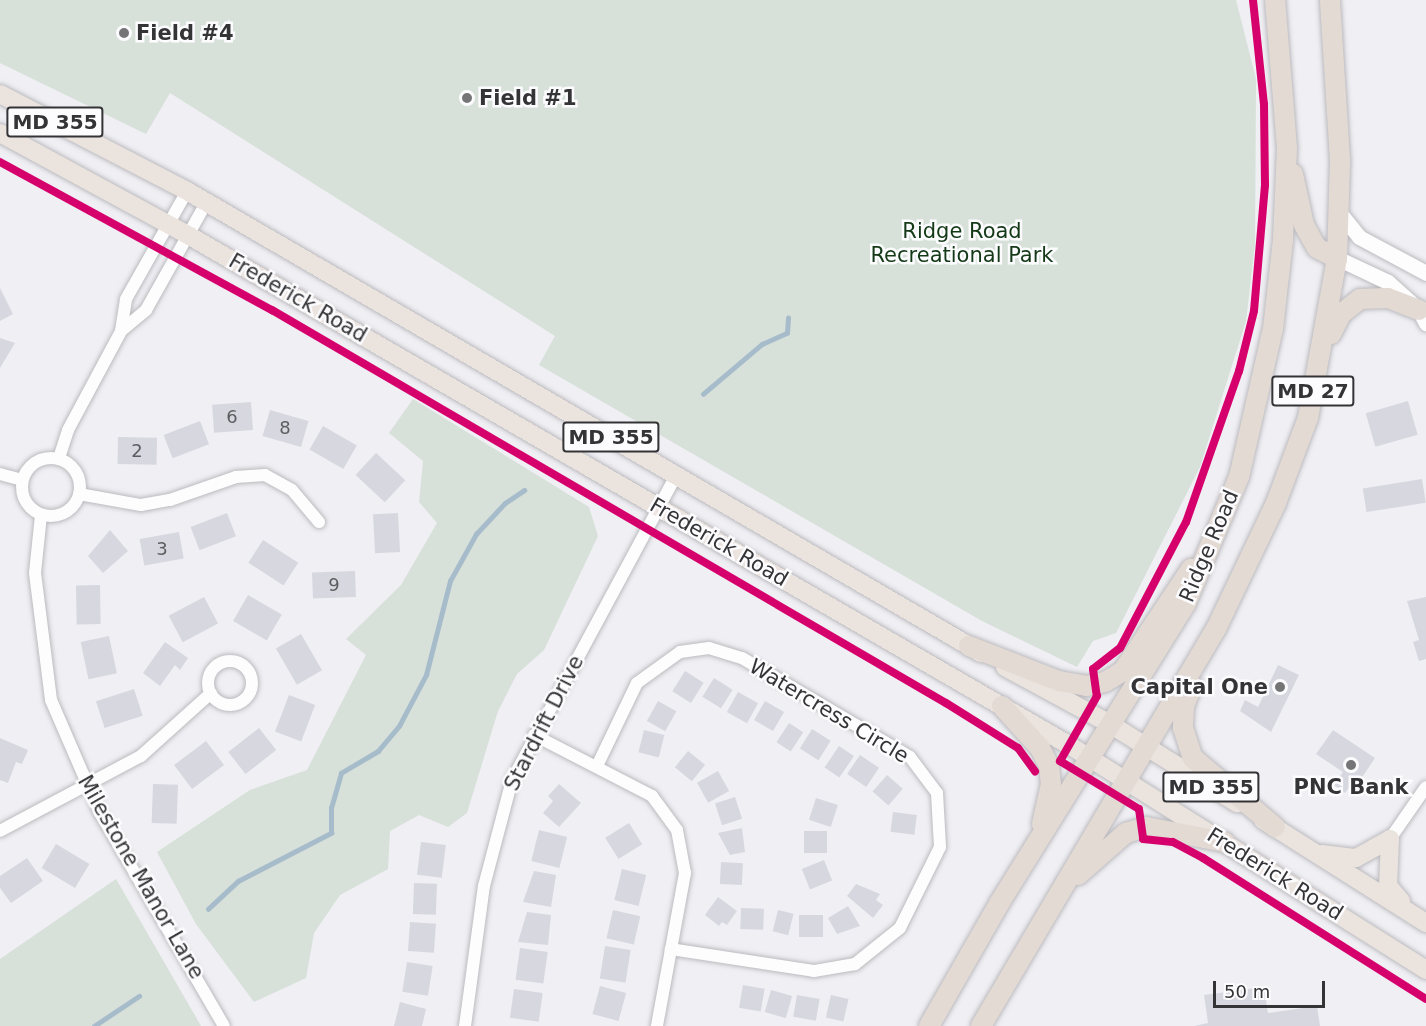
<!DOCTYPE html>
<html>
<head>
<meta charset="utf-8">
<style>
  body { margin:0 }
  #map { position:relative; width:1426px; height:1026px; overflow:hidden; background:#efeff4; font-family:"DejaVu Sans",sans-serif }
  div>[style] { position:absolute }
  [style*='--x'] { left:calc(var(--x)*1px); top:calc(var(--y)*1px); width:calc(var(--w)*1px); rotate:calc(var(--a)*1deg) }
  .green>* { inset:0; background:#d7e0d9 }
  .stream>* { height:4.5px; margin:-2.25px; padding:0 2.25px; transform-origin:2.25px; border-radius:2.25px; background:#a7bccb }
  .building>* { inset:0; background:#d7d7e0; transform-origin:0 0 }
  .roads { filter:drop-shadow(0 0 2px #bbbbbf) drop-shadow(0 0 2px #bbbbbf) }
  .minor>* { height:12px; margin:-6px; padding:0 6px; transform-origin:6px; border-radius:6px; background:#fdfdfd }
  .minor>.ring { margin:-6px; padding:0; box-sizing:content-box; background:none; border:12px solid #fdfdfd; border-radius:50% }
  .tertiary>* { height:15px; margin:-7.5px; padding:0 7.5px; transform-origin:7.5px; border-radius:7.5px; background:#fdfdfd }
  .primary>* { height:18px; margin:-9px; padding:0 9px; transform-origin:9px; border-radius:9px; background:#ebe3de }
  .trunk>* { height:20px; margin:-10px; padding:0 10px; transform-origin:10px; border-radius:10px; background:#e4dad4 }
  .cycleway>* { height:8px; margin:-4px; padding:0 4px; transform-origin:4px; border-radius:4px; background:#d6006c }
  .dots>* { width:16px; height:16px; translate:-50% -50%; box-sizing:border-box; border:3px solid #fcfcff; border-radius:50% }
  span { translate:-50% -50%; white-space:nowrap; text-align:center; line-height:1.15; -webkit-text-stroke:5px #fcfcff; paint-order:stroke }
  .number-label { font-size:18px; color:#5d5d60 }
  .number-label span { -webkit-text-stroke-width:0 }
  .shield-label span { padding:2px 4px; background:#fcfcff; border:2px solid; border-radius:4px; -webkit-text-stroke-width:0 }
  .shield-label { font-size:20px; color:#343436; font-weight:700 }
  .poi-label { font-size:21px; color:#343436; font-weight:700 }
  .left { translate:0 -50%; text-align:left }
  .right { translate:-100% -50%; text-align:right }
  .park-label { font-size:21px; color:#143916 }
  .street-label { font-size:21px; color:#343436 }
  .scale { position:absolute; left:1213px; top:981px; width:112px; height:27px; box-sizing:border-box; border:3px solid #343436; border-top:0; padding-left:8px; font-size:18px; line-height:21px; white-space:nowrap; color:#343436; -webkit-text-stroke:4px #fcfcff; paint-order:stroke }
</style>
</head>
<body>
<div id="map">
  <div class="green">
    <i style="clip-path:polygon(0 0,1236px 0,1256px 79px,1255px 244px,1246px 321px,1200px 467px,1116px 633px,1093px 641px,1077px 667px,982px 621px,539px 365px,555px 336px,170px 93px,146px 134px,0 63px)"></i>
    <i style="clip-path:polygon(413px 399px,589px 507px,598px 536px,544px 650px,517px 674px,498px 711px,467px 813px,448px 827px,419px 815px,390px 831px,388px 869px,340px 895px,314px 933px,306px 978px,254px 1002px,196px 924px,157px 852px,250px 790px,307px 770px,366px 655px,346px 639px,401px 585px,437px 523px,419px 502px,423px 461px,389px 433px)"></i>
    <i style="clip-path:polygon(116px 879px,201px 1026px,0 1026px,0 959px)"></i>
  </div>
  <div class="stream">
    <i style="--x:703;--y:394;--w:77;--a:-40.3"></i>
    <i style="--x:762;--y:344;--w:27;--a:-24"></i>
    <i style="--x:787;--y:333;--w:15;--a:-86"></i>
    <i style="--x:208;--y:909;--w:41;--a:-43"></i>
    <i style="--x:238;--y:881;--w:105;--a:-27.3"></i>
    <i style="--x:331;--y:833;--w:25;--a:-90"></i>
    <i style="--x:331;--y:808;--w:36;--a:-74"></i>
    <i style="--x:341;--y:773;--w:43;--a:-30.7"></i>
    <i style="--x:378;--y:751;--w:33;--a:-50"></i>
    <i style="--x:399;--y:726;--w:58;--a:-62.1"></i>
    <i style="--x:426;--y:675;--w:97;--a:-75.7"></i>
    <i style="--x:450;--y:581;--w:54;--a:-61"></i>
    <i style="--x:476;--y:534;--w:42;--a:-46.9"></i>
    <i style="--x:505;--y:503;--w:23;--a:-34"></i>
    <i style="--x:94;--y:1026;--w:54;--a:-33.7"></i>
  </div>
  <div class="building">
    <i style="clip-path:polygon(0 288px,13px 314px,0 321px)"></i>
    <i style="clip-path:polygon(0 338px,15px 343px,0 368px)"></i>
    <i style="left:1408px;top:401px;width:35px;height:44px;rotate:74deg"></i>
    <i style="left:251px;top:402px;width:28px;height:39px;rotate:86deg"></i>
    <i style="left:270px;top:410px;width:40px;height:27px;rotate:16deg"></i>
    <i style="left:200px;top:421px;width:25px;height:39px;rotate:69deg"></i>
    <i style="left:323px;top:426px;width:39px;height:27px;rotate:30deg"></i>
    <i style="left:118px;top:437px;width:39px;height:27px;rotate:1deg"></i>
    <i style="left:376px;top:453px;width:40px;height:30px;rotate:43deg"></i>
    <i style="left:1422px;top:479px;width:24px;height:60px;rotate:81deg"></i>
    <i style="left:227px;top:513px;width:25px;height:39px;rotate:69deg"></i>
    <i style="left:398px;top:513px;width:39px;height:25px;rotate:87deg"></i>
    <i style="clip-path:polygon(110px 530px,128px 551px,103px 573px,88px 556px)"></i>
    <i style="left:179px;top:532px;width:27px;height:40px;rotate:80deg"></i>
    <i style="left:263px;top:540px;width:42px;height:27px;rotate:33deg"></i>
    <i style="left:355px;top:571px;width:26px;height:43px;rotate:88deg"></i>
    <i style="left:100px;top:585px;width:39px;height:24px;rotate:89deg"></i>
    <i style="left:248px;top:595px;width:39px;height:30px;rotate:30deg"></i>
    <i style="left:204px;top:597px;width:30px;height:40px;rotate:62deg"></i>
    <i style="clip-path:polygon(1426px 597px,1426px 659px,1419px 661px,1413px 642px,1419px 640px,1407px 601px)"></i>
    <i style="left:301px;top:634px;width:42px;height:29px;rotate:60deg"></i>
    <i style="left:109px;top:636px;width:38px;height:29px;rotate:78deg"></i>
    <i style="clip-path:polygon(165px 642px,188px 658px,180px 670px,175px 665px,160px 686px,143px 673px)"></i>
    <i style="clip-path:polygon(1278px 665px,1299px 675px,1271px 732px,1240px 711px,1245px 700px,1258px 707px)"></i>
    <i style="left:685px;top:671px;width:22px;height:24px;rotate:32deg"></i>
    <i style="left:714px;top:678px;width:22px;height:22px;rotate:32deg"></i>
    <i style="left:134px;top:689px;width:28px;height:40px;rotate:72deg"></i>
    <i style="left:738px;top:692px;width:23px;height:23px;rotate:29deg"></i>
    <i style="left:289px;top:695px;width:28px;height:39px;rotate:21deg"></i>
    <i style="left:658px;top:701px;width:21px;height:23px;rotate:29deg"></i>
    <i style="left:765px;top:701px;width:22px;height:22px;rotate:30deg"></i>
    <i style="left:789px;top:723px;width:17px;height:23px;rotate:33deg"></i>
    <i style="left:259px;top:728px;width:28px;height:39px;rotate:52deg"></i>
    <i style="left:812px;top:729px;width:22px;height:23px;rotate:32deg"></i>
    <i style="left:644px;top:730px;width:21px;height:23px;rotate:14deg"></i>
    <i style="clip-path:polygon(1333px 730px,1375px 758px,1357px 785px,1353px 782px,1345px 793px,1334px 785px,1343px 772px,1316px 754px)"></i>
    <i style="clip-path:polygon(0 738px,28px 750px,22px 764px,16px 762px,8px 783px,0 780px)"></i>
    <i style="left:206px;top:741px;width:30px;height:40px;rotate:53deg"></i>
    <i style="left:839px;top:746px;width:18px;height:26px;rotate:34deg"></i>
    <i style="left:688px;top:751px;width:22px;height:21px;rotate:39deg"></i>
    <i style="left:860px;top:755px;width:23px;height:23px;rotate:34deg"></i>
    <i style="left:718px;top:771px;width:23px;height:24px;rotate:61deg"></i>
    <i style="left:887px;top:775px;width:21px;height:22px;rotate:41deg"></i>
    <i style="left:153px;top:784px;width:25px;height:39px;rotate:2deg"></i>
    <i style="clip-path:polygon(559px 784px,581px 803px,559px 827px,543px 813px,553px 801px,548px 796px)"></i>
    <i style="left:735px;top:797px;width:23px;height:21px;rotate:72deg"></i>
    <i style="left:816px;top:798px;width:23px;height:23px;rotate:18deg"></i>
    <i style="left:893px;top:812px;width:24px;height:20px;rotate:7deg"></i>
    <i style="left:629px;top:823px;width:25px;height:28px;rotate:58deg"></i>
    <i style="clip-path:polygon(742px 828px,745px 852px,730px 855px,718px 833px)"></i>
    <i style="left:539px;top:830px;width:29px;height:32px;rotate:14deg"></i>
    <i style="left:804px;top:831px;width:23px;height:22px"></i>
    <i style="left:421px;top:842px;width:25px;height:33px;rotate:7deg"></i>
    <i style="left:56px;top:844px;width:39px;height:28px;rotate:31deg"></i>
    <i style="clip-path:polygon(27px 858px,43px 881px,11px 903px,0 888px,0 876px)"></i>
    <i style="left:824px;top:860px;width:22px;height:24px;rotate:68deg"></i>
    <i style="left:721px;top:862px;width:22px;height:22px;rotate:3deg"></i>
    <i style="left:622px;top:869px;width:25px;height:32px;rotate:14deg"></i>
    <i style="clip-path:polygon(534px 871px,556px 875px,551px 907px,523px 902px)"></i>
    <i style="left:414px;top:883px;width:23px;height:31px;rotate:2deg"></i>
    <i style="clip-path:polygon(856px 884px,880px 894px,876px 900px,883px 905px,873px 918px,847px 896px)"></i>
    <i style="clip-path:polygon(718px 897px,737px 911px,727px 925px,722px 922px,719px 926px,705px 915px)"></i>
    <i style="clip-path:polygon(848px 906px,860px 926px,837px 934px,828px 918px)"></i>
    <i style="left:741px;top:908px;width:23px;height:21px;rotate:2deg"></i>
    <i style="left:613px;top:910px;width:28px;height:29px;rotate:13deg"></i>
    <i style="left:778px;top:910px;width:16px;height:22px;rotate:14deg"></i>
    <i style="clip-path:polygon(527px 912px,551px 915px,548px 945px,518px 942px)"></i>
    <i style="left:823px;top:915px;width:22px;height:24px;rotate:90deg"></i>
    <i style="left:410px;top:922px;width:26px;height:29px;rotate:4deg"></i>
    <i style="left:605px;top:946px;width:26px;height:33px;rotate:9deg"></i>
    <i style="left:520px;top:948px;width:28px;height:32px;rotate:8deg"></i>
    <i style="left:407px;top:962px;width:26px;height:30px;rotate:9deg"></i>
    <i style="left:743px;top:985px;width:22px;height:23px;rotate:10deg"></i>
    <i style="left:600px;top:986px;width:27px;height:29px;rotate:15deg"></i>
    <i style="clip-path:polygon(1264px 987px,1268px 1013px,1317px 1006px,1320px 1026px,1194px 1026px,1208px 1023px,1204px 995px)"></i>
    <i style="left:514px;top:989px;width:29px;height:29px;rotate:8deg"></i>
    <i style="left:771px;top:990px;width:22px;height:23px;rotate:16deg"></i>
    <i style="left:797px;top:995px;width:23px;height:22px;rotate:10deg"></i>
    <i style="left:831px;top:995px;width:18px;height:23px;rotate:13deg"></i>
    <i style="clip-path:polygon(400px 1002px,426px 1009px,422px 1026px,394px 1026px)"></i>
  </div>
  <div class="roads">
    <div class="minor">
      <i style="--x:121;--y:331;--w:33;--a:-40"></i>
      <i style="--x:146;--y:310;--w:123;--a:-60.7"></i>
      <i class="ring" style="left:22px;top:458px;width:46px;height:46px"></i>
      <i style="--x:59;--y:458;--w:29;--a:-72"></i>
      <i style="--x:68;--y:430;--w:112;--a:-61.8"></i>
      <i style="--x:121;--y:331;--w:32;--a:-81"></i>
      <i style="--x:126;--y:299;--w:124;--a:-60.5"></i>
      <i style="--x:0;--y:474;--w:23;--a:15"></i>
      <i style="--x:79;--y:494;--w:63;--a:10.1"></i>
      <i style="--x:141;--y:505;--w:29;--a:-10"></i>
      <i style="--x:170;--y:500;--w:70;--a:-19.2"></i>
      <i style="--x:236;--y:477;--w:29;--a:-4"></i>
      <i style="--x:265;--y:475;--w:31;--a:29"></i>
      <i style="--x:292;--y:490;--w:42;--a:49.8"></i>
      <i style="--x:41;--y:515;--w:58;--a:95.9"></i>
      <i style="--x:35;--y:573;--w:128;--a:82.8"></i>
      <i style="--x:51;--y:700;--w:123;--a:66.6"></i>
      <i style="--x:100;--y:813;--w:246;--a:59.8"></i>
      <i class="ring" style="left:208px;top:661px;width:32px;height:32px"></i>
      <i style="--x:534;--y:735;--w:133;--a:27.3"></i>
      <i style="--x:652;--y:796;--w:42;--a:53.7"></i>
      <i style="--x:677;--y:830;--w:44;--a:79.5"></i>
      <i style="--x:685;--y:873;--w:156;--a:100.4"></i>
      <i style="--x:597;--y:766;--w:92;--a:-64.3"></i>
      <i style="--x:637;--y:683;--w:53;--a:-35.8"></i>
      <i style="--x:680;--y:652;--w:29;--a:-8"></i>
      <i style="--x:709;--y:648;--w:34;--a:17"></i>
      <i style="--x:742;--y:658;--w:195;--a:30.5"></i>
      <i style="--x:910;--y:757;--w:45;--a:53.1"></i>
      <i style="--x:937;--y:793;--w:54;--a:86.8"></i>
      <i style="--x:940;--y:847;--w:90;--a:116.3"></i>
      <i style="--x:900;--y:928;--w:58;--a:141.3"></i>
      <i style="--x:855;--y:964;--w:42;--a:170.3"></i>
      <i style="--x:814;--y:971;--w:145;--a:-171.3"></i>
      <i style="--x:0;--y:831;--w:160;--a:-28"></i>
      <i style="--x:141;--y:756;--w:94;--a:-42"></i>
      <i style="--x:1390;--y:839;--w:63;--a:-55.3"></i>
      <i style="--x:465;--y:1026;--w:141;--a:-82.3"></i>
      <i style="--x:484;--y:886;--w:110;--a:-75.2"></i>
      <i style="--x:512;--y:780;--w:346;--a:-61.7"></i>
    </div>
    <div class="tertiary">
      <i style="--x:1339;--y:212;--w:32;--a:51"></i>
      <i style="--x:1359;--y:237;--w:76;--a:28.2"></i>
      <i style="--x:1337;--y:258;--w:56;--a:25.2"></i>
      <i style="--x:1388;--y:282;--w:42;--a:42.1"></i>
      <i style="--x:1419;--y:310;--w:15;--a:62"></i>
    </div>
    <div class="primary">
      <i style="--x:0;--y:94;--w:211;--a:27.4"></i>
      <i style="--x:187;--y:191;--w:919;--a:30.19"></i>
      <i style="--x:0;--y:133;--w:214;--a:28.5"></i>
      <i style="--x:188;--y:235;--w:1018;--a:30.07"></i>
      <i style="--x:1069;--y:745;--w:422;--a:32.2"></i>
      <i style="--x:1005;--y:667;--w:119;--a:28.5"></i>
      <i style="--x:1110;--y:724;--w:150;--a:31.9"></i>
      <i style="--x:1263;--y:820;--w:193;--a:32.3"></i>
      <i style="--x:1390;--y:839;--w:47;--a:92.4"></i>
      <i style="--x:1388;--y:886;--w:20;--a:49"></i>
      <i style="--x:1322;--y:854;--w:34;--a:7"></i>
      <i style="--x:1356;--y:858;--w:39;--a:-29"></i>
    </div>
    <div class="trunk">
      <i style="--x:1293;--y:174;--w:52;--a:77.8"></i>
      <i style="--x:1304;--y:225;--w:26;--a:61"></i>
      <i style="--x:1317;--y:248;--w:22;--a:27"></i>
      <i style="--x:1331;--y:334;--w:22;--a:-63"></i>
      <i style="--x:1341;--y:314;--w:24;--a:-38"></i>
      <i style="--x:1360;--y:299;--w:28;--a:-2"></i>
      <i style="--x:1388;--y:298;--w:33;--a:21"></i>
      <i style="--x:969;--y:646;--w:97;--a:21.3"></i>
      <i style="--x:1059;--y:681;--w:28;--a:10"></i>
      <i style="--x:1087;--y:686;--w:18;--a:-13"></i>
      <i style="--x:1105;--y:682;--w:21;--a:-31"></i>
      <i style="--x:1123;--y:671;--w:123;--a:-56.3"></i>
      <i style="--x:1192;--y:686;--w:22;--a:112"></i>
      <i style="--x:1184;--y:706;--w:22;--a:93"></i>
      <i style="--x:1183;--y:728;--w:32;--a:72"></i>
      <i style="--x:1193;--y:758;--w:107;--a:40.1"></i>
      <i style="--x:1002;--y:706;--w:57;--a:47.9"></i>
      <i style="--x:1040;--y:748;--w:20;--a:63"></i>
      <i style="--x:1049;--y:766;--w:18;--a:84"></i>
      <i style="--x:1051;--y:784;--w:41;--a:102.7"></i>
      <i style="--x:1078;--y:875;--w:64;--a:-41.2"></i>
      <i style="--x:1126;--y:833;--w:21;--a:-17"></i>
      <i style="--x:1146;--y:827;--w:80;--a:10.8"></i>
      <i style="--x:929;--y:1026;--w:143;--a:-60.2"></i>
      <i style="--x:1000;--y:902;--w:352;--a:-58.1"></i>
      <i style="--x:1186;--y:603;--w:137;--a:-67.2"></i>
      <i style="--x:1239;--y:477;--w:152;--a:-77.1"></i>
      <i style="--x:1273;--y:329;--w:90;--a:-83.6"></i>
      <i style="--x:1283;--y:240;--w:92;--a:-87.5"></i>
      <i style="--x:1287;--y:148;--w:148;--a:-94.6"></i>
      <i style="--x:981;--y:1026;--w:461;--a:-59.4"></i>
      <i style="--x:1216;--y:629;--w:140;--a:-64.5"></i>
      <i style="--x:1276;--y:503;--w:91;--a:-69.4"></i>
      <i style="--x:1308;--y:418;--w:163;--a:-79.7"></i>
      <i style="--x:1337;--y:258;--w:98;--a:-88.2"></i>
      <i style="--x:1340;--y:160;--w:160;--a:-93.6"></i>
    </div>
  </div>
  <div class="cycleway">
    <i style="--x:1253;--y:0;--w:105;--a:84"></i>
    <i style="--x:1264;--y:104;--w:81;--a:89.3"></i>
    <i style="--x:1265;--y:185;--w:126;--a:95"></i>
    <i style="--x:1254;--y:311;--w:62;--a:104"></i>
    <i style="--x:1239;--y:371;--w:160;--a:109.3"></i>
    <i style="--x:1186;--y:522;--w:142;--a:117.6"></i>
    <i style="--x:1120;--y:648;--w:34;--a:142"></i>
    <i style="--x:1093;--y:669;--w:27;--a:82"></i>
    <i style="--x:1097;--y:696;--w:75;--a:119.6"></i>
    <i style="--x:1060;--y:761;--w:92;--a:31.3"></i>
    <i style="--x:1139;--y:809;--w:30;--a:82"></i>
    <i style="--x:1143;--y:839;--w:30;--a:6"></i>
    <i style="--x:1173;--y:842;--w:34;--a:28"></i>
    <i style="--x:1203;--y:858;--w:264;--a:32.3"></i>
    <i style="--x:0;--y:162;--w:310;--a:28.6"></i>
    <i style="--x:272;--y:310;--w:780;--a:30.25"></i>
    <i style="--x:946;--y:703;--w:85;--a:32"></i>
    <i style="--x:1018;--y:748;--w:29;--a:54"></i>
  </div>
  <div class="dots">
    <i style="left:124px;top:33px;background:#757578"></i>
    <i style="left:467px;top:98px;background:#757578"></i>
    <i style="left:1280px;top:687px;background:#757578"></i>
    <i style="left:1351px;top:765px;background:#757578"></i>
  </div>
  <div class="number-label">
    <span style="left:232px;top:417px">6</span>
    <span style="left:285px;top:428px">8</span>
    <span style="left:137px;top:451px">2</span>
    <span style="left:162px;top:549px">3</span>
    <span style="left:334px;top:585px">9</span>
  </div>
  <div class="shield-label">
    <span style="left:55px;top:122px">MD 355</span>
    <span style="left:1313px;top:391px">MD 27</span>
    <span style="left:611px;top:437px">MD 355</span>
    <span style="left:1211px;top:787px">MD 355</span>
  </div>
  <div class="poi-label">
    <span class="left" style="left:136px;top:33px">Field #4</span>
    <span class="left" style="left:479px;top:98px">Field #1</span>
    <span class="right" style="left:1268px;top:687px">Capital One</span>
    <span style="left:1351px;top:787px">PNC Bank</span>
  </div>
  <div class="park-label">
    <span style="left:962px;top:243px">Ridge Road<br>Recreational Park</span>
  </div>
  <div class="street-label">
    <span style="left:298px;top:298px;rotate:30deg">Frederick Road</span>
    <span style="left:719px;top:542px;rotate:30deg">Frederick Road</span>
    <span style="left:1209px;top:546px;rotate:-67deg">Ridge Road</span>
    <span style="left:829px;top:711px;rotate:31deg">Watercress Circle</span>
    <span style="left:544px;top:723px;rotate:-63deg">Stardrift Drive</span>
    <span style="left:1275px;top:874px;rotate:32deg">Frederick Road</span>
    <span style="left:141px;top:877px;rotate:60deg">Milestone Manor Lane</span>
  </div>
  <div class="scale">50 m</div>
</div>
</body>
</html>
